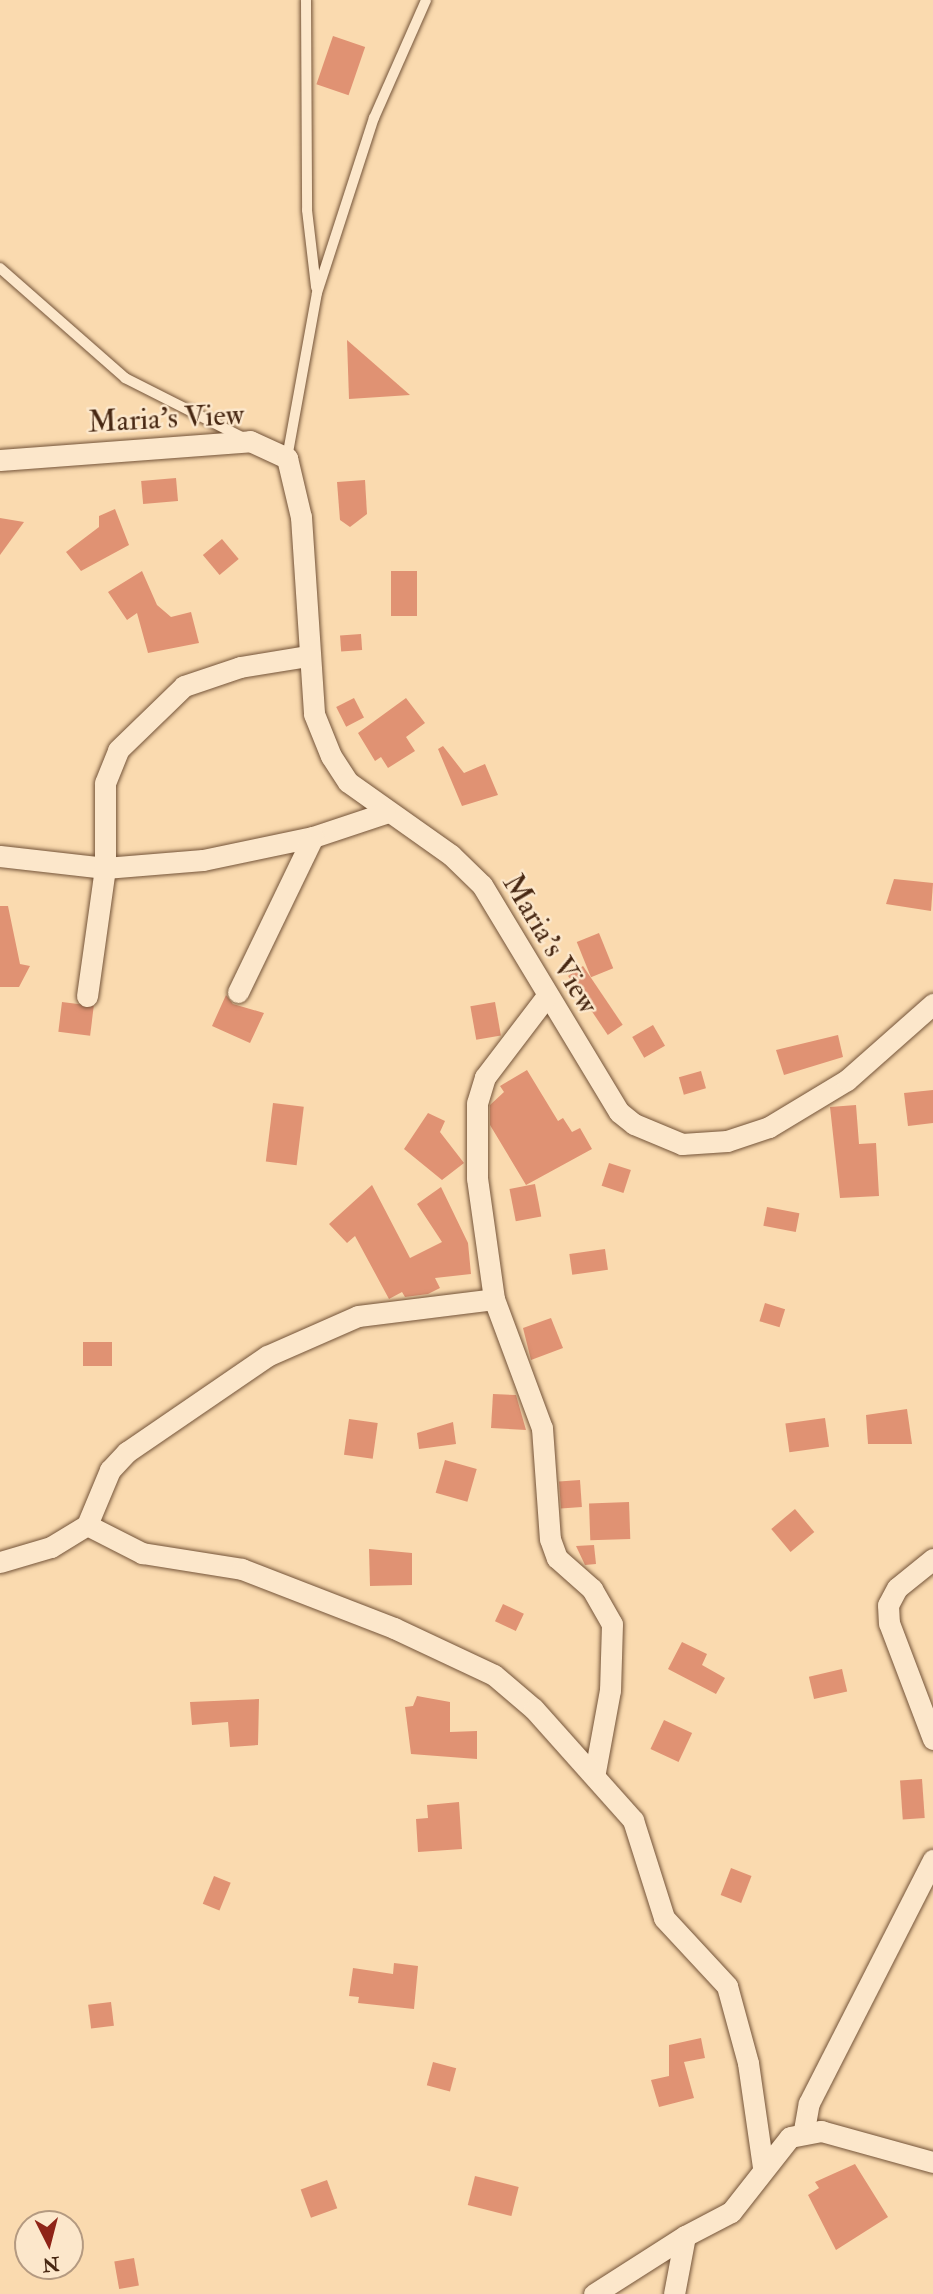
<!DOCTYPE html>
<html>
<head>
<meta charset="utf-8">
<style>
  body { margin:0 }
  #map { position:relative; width:933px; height:2294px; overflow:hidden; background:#fadaaf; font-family:"IM FELL Double Pica",serif }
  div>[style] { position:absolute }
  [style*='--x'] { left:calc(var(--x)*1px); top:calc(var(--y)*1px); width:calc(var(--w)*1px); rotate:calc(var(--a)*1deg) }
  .building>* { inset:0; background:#e09273; transform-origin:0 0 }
  .roads { filter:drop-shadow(0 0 2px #745439) drop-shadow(0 0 2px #745439) }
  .service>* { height:10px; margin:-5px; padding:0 5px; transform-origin:5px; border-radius:5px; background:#fce7cb }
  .minor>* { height:21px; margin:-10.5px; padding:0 10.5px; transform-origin:10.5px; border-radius:10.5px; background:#fce7cb }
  span { translate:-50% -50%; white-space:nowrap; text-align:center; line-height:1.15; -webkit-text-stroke:5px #fce7cb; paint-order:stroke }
  .street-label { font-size:30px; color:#472712 }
  .north { position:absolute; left:14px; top:2210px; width:70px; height:70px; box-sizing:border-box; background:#fce7cb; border:2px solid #b49a81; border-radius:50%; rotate:174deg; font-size:19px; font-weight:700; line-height:28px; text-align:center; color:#472712 }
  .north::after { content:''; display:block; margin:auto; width:24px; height:32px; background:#8f2418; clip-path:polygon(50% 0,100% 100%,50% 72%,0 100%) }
</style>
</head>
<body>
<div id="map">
  <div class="building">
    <i style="left:333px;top:36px;width:34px;height:51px;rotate:19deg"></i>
    <i style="clip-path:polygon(347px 340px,410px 395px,349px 399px)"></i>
    <i style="left:176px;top:478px;width:23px;height:35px;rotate:85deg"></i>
    <i style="clip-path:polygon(365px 480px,367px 514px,350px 527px,340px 520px,337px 482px)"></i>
    <i style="clip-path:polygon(115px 509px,129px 545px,81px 571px,66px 552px,99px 527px,99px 516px)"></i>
    <i style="clip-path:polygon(0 518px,24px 522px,0 555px)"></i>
    <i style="left:222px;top:539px;width:26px;height:25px;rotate:50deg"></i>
    <i style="clip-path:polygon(142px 571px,157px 605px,171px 617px,191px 612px,199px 643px,148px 653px,137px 613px,127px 620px,108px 592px)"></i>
    <i style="left:391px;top:571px;width:26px;height:45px"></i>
    <i style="left:361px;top:634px;width:16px;height:21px;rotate:86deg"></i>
    <i style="left:354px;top:698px;width:22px;height:20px;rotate:63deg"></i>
    <i style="clip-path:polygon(406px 698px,425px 723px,406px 737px,415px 751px,388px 768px,381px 757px,375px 761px,358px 733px)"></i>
    <i style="clip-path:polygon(443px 746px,464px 773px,485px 764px,498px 795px,462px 806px,438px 749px)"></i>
    <i style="clip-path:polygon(894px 879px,933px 883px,931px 911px,886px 904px)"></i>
    <i style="clip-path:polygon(0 906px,8px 906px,20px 964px,30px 966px,19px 987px,0 987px)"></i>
    <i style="left:599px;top:933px;width:38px;height:24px;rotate:68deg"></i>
    <i style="left:583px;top:966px;width:71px;height:18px;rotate:56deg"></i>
    <i style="clip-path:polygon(226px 995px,233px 1004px,264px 1013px,250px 1043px,212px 1026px)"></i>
    <i style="left:62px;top:1002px;width:32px;height:30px;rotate:7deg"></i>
    <i style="left:495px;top:1002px;width:34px;height:25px;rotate:80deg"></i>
    <i style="left:653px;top:1025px;width:24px;height:24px;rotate:60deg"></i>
    <i style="clip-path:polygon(838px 1035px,843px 1057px,784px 1075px,776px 1050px)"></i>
    <i style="clip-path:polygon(527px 1070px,558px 1121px,563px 1118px,572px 1132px,580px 1128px,592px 1149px,526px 1185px,490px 1125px,490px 1105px,504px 1092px,500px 1086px)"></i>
    <i style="left:701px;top:1071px;width:18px;height:23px;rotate:74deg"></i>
    <i style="clip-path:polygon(933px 1090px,933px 1123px,908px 1126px,904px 1093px)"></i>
    <i style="left:273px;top:1103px;width:31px;height:59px;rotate:7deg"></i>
    <i style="clip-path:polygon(856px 1105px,859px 1144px,876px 1143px,879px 1196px,840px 1198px,830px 1107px)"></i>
    <i style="clip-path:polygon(428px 1113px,445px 1121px,440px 1132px,464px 1163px,442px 1180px,404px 1149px)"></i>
    <i style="left:609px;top:1163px;width:23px;height:24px;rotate:18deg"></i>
    <i style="left:535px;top:1184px;width:33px;height:26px;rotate:79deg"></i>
    <i style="clip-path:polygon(372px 1185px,410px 1258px,442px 1242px,417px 1204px,441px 1187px,468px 1243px,471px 1274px,435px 1278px,440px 1288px,428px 1294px,405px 1297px,402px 1292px,389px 1299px,355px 1236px,347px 1243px,329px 1224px)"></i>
    <i style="left:767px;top:1207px;width:33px;height:19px;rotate:11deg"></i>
    <i style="left:605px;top:1249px;width:21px;height:36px;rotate:82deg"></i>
    <i style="left:765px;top:1303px;width:21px;height:19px;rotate:17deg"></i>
    <i style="clip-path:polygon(551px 1318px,563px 1348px,531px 1360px,523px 1328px)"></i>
    <i style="left:83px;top:1342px;width:29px;height:24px"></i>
    <i style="clip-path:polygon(493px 1394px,516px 1395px,526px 1430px,491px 1428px)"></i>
    <i style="clip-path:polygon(907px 1409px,912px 1444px,868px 1444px,866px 1415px)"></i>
    <i style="left:825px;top:1418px;width:29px;height:40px;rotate:82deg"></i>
    <i style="left:349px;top:1419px;width:29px;height:36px;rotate:8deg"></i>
    <i style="clip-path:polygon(453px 1422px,456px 1444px,419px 1449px,417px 1433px)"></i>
    <i style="left:445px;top:1460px;width:33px;height:34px;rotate:16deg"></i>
    <i style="left:580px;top:1480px;width:27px;height:21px;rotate:86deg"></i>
    <i style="left:629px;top:1502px;width:37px;height:40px;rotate:88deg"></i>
    <i style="left:795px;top:1509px;width:30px;height:31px;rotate:50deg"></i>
    <i style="clip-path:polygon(594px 1545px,596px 1564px,585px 1565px,576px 1546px)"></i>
    <i style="clip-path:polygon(369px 1549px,412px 1553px,412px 1585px,370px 1586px)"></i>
    <i style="left:503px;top:1604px;width:23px;height:19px;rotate:25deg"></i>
    <i style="clip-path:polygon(682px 1642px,707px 1654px,702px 1665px,725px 1678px,716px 1694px,668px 1669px)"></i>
    <i style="left:842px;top:1669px;width:23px;height:34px;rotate:77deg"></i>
    <i style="clip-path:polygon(417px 1696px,450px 1702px,450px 1732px,477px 1731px,477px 1759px,411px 1754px,405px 1707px,413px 1706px)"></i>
    <i style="clip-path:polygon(259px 1699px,258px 1745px,230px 1747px,228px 1722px,192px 1725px,190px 1702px)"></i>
    <i style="left:664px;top:1720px;width:31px;height:32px;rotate:25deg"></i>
    <i style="left:922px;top:1779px;width:39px;height:22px;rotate:86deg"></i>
    <i style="clip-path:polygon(459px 1802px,462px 1849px,418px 1852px,416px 1819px,428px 1818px,427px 1805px)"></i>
    <i style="left:731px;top:1868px;width:22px;height:29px;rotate:21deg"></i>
    <i style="left:214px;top:1876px;width:18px;height:30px;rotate:22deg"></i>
    <i style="clip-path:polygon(394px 1963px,418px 1966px,414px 2009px,358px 2003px,359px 1997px,349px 1996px,353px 1968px,393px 1974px)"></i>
    <i style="left:111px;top:2002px;width:24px;height:23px;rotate:83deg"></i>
    <i style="clip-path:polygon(701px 2038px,705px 2058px,684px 2062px,694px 2098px,659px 2107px,651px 2080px,669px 2076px,669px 2045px)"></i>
    <i style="left:433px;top:2062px;width:24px;height:24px;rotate:15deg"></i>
    <i style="clip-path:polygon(855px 2164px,888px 2217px,836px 2250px,808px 2195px,819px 2188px,815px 2182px)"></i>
    <i style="left:475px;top:2176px;width:45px;height:30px;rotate:14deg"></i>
    <i style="left:327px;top:2180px;width:30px;height:28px;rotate:70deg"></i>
    <i style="left:134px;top:2258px;width:28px;height:20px;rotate:80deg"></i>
  </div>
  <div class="roads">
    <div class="service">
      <i style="--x:306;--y:0;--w:210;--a:89.7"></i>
      <i style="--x:307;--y:210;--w:78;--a:83.3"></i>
      <i style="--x:0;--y:268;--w:167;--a:41.3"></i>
      <i style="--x:125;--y:378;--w:133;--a:26.8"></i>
      <i style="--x:287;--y:458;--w:168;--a:-79.7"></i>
      <i style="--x:317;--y:293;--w:184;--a:-72"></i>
      <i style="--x:374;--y:118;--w:129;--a:-66.2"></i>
    </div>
    <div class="minor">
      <i style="--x:0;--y:460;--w:251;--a:-4.3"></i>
      <i style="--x:250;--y:441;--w:41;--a:24.7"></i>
      <i style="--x:287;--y:458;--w:61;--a:76.7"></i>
      <i style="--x:301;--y:517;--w:197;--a:86.2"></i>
      <i style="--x:314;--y:714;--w:45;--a:68"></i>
      <i style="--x:331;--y:756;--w:31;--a:57"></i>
      <i style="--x:348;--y:782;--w:126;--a:35.3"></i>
      <i style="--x:451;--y:855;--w:43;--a:44.1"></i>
      <i style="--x:482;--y:885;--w:265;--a:58.9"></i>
      <i style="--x:619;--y:1112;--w:19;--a:39"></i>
      <i style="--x:634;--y:1124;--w:52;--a:22.6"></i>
      <i style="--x:682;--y:1144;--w:45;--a:-3.8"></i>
      <i style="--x:727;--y:1141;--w:44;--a:-18.4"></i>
      <i style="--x:769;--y:1127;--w:91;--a:-31.1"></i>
      <i style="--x:847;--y:1080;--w:115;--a:-41.5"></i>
      <i style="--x:0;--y:856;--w:106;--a:6.5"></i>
      <i style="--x:105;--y:868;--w:98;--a:-4.7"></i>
      <i style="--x:203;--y:860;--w:112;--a:-11.8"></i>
      <i style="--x:313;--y:837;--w:76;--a:-18.4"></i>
      <i style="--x:238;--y:992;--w:172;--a:-64.2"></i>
      <i style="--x:87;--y:996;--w:129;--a:-82"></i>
      <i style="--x:105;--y:868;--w:85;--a:-90"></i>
      <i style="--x:105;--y:783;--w:35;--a:-68"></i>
      <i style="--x:118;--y:750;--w:92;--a:-44.1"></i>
      <i style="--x:184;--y:686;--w:59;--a:-18.7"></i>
      <i style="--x:240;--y:667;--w:69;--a:-9.2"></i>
      <i style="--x:546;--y:997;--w:101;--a:127.3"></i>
      <i style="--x:485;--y:1077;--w:27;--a:107"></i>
      <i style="--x:477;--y:1103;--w:75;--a:90"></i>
      <i style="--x:477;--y:1178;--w:122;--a:82"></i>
      <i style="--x:494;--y:1299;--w:138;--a:69.6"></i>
      <i style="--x:542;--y:1428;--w:111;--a:85.9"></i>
      <i style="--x:550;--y:1539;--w:20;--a:70"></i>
      <i style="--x:557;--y:1558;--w:47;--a:41.5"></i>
      <i style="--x:592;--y:1589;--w:40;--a:60.3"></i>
      <i style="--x:612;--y:1624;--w:66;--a:91.7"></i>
      <i style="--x:610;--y:1690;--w:83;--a:100.4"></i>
      <i style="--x:87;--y:1525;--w:62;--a:27"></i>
      <i style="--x:142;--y:1553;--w:101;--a:9.1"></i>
      <i style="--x:242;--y:1569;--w:163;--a:21.2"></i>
      <i style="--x:394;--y:1628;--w:110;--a:25.2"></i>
      <i style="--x:494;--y:1675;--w:52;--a:40.4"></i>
      <i style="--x:534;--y:1709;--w:149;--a:48.3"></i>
      <i style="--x:633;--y:1820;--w:103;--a:72.4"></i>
      <i style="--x:664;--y:1918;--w:93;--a:47.2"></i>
      <i style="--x:727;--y:1986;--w:80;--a:74.7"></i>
      <i style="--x:748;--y:2063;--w:105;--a:81.8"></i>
      <i style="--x:933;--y:1559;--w:46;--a:141.1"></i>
      <i style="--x:897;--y:1588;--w:19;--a:118"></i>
      <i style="--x:888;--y:1605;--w:18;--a:87"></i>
      <i style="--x:889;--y:1623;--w:124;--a:69.2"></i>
      <i style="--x:0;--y:1562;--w:53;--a:-16.4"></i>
      <i style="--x:51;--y:1547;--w:42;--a:-31.4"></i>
      <i style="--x:87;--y:1525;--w:60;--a:-67.3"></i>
      <i style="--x:110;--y:1470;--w:25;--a:-47"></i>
      <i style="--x:127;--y:1452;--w:170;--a:-34.4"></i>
      <i style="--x:267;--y:1356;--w:99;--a:-23.7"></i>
      <i style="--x:358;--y:1316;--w:137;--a:-7.1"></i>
      <i style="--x:804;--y:2130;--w:27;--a:-80"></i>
      <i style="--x:809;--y:2103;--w:273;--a:-63"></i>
      <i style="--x:594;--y:2294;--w:108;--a:-32.5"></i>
      <i style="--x:674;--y:2294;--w:59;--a:-79.3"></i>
      <i style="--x:685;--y:2236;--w:52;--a:-27.6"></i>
      <i style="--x:731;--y:2212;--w:95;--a:-51.8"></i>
      <i style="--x:790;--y:2137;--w:32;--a:-11"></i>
      <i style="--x:821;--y:2131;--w:116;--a:15.5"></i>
    </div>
  </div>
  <div class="street-label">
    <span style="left:166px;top:419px;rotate:-3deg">Maria's View</span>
    <span style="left:550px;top:944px;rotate:59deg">Maria's View</span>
  </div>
  <div class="north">N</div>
</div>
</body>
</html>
